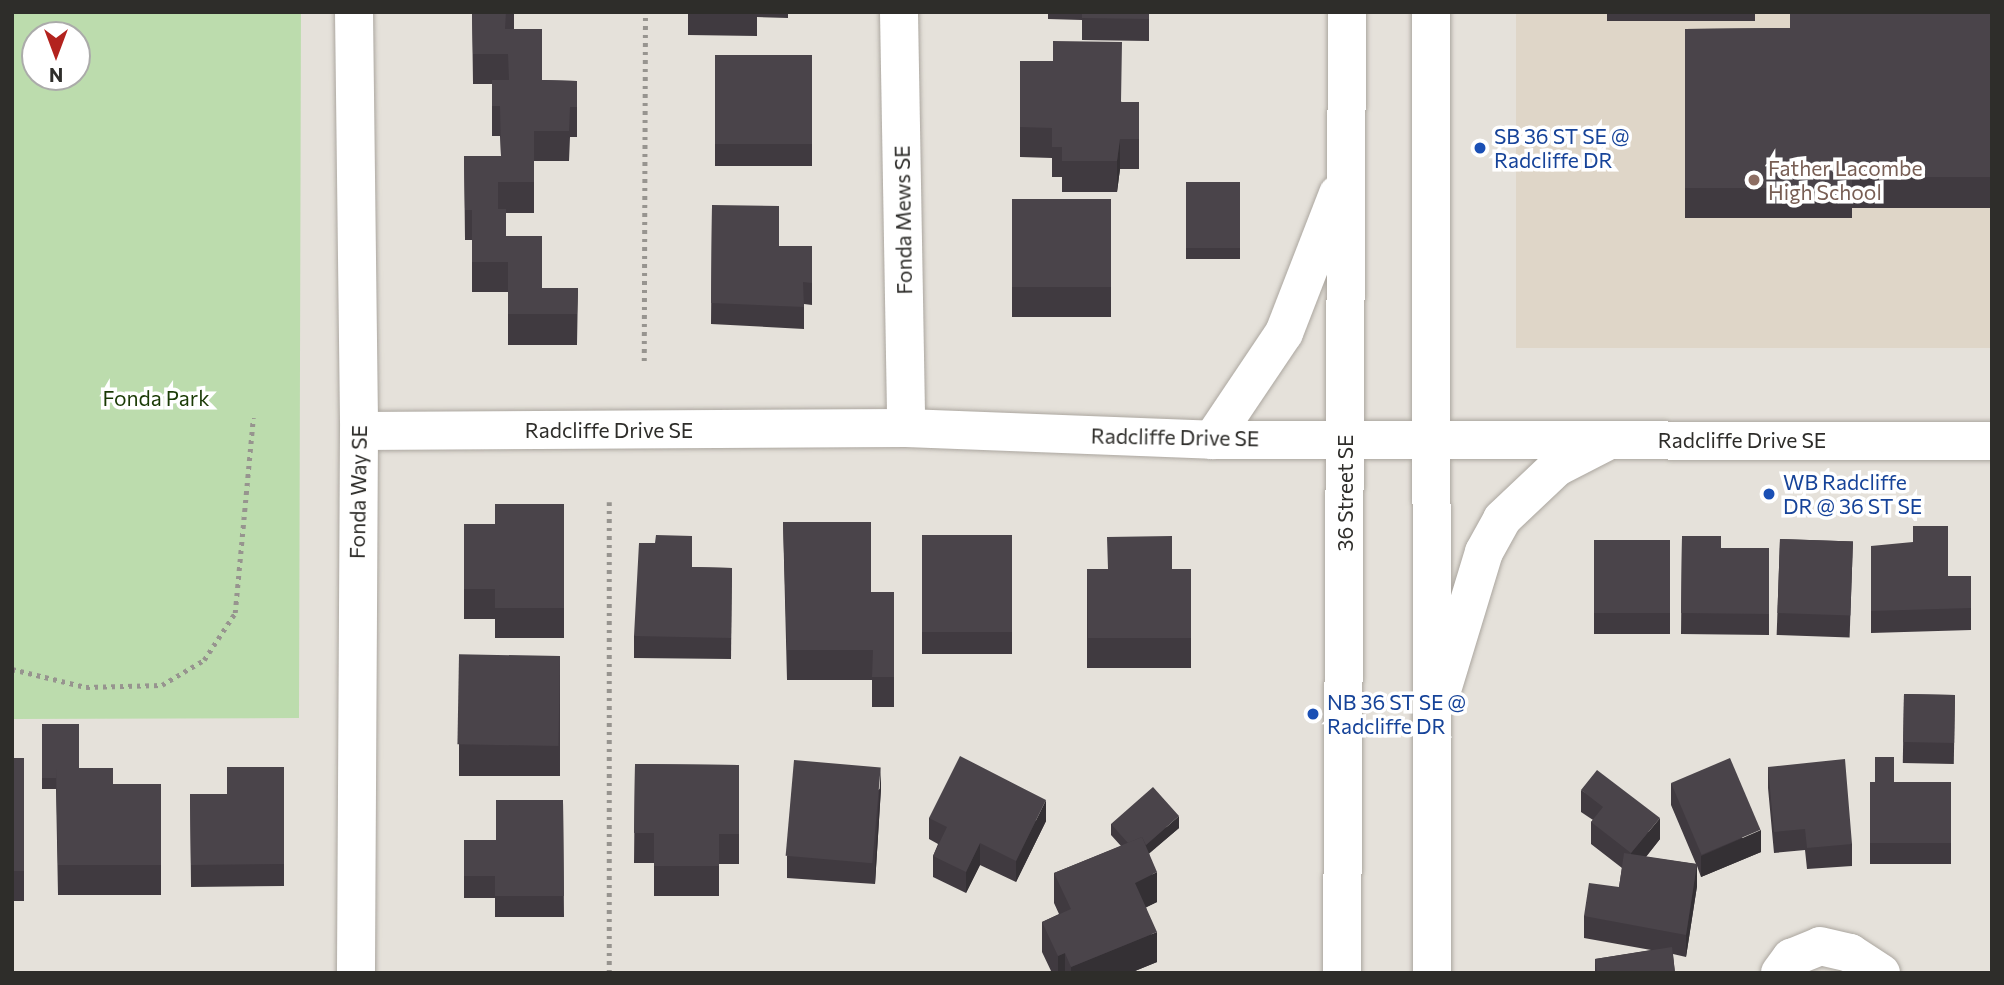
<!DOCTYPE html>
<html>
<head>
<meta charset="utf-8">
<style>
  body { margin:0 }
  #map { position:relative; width:2004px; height:985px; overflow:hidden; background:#e5e1da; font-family:Commissioner,sans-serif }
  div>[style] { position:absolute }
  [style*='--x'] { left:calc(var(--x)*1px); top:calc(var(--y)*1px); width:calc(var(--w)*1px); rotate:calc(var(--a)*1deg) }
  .built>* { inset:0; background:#dfd6c8; transform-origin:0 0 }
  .green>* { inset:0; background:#bcdcad }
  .path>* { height:4.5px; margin-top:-2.25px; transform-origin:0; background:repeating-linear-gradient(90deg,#97948f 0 3.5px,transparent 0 8.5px) }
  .roads { filter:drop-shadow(0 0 2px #aba69f) drop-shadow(0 0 2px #aba69f) }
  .street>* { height:38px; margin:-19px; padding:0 19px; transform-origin:19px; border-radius:19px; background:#fff }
  .secondary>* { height:38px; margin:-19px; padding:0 19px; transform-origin:19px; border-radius:19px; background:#fff }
  .wall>* { inset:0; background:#403a40; transform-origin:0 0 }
  .shaded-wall>* { inset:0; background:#343034 }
  .building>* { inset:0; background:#4a444a; transform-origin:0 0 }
  .dots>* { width:19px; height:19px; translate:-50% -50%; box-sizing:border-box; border:4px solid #fff; border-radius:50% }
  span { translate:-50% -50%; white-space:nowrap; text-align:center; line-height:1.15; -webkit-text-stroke:7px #fff; paint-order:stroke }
  .transit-label { font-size:21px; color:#164399 }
  .left { translate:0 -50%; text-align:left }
  .education-label { font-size:21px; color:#785e54 }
  .street-label { font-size:21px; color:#2e2d2a }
  .park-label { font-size:21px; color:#1a3a05 }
  .frame { position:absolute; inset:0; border:14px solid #2e2d2a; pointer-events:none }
  .north { position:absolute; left:21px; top:21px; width:70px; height:70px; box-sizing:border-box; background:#fff; border:2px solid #ababaa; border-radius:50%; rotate:180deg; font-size:19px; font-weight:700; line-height:28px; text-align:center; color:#2e2d2a }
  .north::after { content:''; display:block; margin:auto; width:24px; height:32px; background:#b3231e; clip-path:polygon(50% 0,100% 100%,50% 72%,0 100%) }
</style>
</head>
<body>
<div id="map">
  <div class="built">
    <i style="left:1516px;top:12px;width:476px;height:336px"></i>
  </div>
  <div class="green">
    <i style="clip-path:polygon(evenodd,12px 12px,301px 12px,299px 718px,12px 719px,12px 12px,35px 35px,77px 35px,77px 77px,35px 77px,35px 35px)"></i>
  </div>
  <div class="path">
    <i style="--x:644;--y:361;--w:349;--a:-89.8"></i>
    <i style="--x:12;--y:669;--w:76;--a:13.7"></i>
    <i style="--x:86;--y:687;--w:76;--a:-1.5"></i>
    <i style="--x:162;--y:685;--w:49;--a:-30.8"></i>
    <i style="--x:204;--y:660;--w:56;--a:-56.6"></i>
    <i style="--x:235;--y:613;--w:196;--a:-84.7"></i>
    <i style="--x:609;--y:973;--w:471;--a:-90"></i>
  </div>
  <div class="roads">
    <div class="street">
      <i style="--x:354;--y:12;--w:419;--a:89.3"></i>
      <i style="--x:359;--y:431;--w:542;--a:90.32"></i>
      <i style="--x:899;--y:12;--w:416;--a:89"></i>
      <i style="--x:359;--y:431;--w:547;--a:-0.31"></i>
      <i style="--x:906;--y:428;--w:306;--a:2.2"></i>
      <i style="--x:1212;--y:440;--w:134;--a:0"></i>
      <i style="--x:1780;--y:973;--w:19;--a:-54"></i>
      <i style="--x:1791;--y:958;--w:31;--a:-22"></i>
      <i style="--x:1820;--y:946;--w:31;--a:13"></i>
      <i style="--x:1850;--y:953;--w:37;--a:33"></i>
    </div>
    <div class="secondary">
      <i style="--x:1431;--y:12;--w:961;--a:89.94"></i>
      <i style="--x:1212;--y:440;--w:129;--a:-56.1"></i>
      <i style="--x:1284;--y:333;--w:149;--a:-68.8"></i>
      <i style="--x:1346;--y:440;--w:646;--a:0.09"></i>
      <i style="--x:1443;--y:687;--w:141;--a:-73.1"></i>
      <i style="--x:1484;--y:552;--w:38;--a:-61"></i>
      <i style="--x:1502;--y:519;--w:76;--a:-43.4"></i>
      <i style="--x:1557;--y:467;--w:53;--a:-27.1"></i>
      <i style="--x:1342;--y:973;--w:961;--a:-89.7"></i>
    </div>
  </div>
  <div class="wall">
    <i style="clip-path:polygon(472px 12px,514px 12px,514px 29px,542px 80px,577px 81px,577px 137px,570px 137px,569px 161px,534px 161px,534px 213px,506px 213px,506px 236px,542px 288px,578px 288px,577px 345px,508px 345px,508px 292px,472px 292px,472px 240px,465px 240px,464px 156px,501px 156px,500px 136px,492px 136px,492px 84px,473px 84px)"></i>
    <i style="clip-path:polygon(688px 12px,788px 12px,788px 18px,757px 17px,757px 36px,688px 35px)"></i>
    <i style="clip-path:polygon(1048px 12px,1149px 12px,1149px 41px,1082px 40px,1082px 20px,1048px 19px)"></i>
    <i style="left:1607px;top:12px;width:148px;height:9px"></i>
    <i style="clip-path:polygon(1992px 12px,1992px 208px,1852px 208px,1852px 218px,1685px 218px,1685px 29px,1790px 28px)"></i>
    <i style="left:812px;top:55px;width:111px;height:97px;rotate:90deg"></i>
    <i style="clip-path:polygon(1020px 61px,1122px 102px,1139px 102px,1139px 169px,1120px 169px,1117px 192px,1062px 192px,1062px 177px,1052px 177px,1052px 158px,1020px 157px)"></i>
    <i style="left:1186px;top:182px;width:54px;height:77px"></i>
    <i style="left:1012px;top:199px;width:99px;height:118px"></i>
    <i style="clip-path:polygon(712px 205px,779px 246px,812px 246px,812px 305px,804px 304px,804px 329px,711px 324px)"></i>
    <i style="clip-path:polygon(564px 504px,564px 638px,495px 638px,495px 619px,464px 619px,464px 524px,495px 524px)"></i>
    <i style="clip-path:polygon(783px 522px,871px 592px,894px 592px,894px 707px,872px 707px,872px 680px,787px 680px)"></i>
    <i style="left:922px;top:535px;width:90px;height:119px"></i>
    <i style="clip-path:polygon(1682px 536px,1721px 548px,1769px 548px,1769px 635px,1681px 634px)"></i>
    <i style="left:1780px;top:539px;width:73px;height:96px;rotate:2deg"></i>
    <i style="left:1594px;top:540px;width:76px;height:94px"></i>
    <i style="clip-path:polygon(1871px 546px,1948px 576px,1971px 576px,1971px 630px,1871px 633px)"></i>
    <i style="clip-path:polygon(692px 567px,732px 568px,731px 659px,634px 658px,634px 636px)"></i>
    <i style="left:1087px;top:569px;width:104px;height:99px"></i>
    <i style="left:560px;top:656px;width:120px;height:101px;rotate:90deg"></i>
    <i style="left:1904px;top:694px;width:51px;height:69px;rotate:1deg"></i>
    <i style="clip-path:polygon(42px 724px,79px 768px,113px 784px,161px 784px,161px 895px,58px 895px,56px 789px,42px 789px)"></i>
    <i style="left:12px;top:758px;width:12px;height:143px"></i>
    <i style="clip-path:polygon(635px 764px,739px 765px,739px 864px,719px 864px,719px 896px,654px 896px,654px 863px,634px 863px)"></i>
    <i style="clip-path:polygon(284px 767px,284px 886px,191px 887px,190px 794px,227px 794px)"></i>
    <i style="clip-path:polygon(1768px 767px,1852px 844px,1852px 866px,1807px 869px,1805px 850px,1774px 853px,1768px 788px)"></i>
    <i style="left:1870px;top:782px;width:81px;height:82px"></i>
    <i style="clip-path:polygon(1671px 783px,1761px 852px,1701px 877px,1697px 866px,1697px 886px,1686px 957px,1673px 954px,1675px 973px,1595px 973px,1595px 959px,1651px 950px,1584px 938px,1584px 916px,1619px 887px,1622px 868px,1591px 844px,1591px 822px,1593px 820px,1581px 812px,1581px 790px,1660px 839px,1646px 857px,1696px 864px,1671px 805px)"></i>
    <i style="clip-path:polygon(881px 788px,875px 884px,787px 878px,787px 856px)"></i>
    <i style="clip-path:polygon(563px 800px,564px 917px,495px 917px,495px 898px,464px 898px,464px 840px,496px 840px)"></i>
    <i style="clip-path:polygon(929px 818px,1046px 821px,1016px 882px,980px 865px,966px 893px,933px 877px,933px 856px,938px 844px,929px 839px)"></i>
    <i style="clip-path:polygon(1111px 824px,1179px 828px,1149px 853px,1157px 902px,1146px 907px,1157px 962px,1130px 973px,1052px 973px,1042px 952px,1042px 922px,1059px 914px,1054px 903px,1054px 873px,1121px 846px,1111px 835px)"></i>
  </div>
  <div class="shaded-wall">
    <i style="clip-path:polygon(1120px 139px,1120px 169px,1117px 192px,1117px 161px)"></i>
    <i style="clip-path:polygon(881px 767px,881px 788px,875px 884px,875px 863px)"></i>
    <i style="clip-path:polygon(1046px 800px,1046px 821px,1016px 882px,1016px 861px)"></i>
    <i style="clip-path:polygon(1179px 816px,1179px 828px,1137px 864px,1137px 853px)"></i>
    <i style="clip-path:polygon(1660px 818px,1660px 839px,1631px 875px,1631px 853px)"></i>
    <i style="clip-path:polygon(1761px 830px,1761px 852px,1701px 877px,1701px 856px)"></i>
    <i style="clip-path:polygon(980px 843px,980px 865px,966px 893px,966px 872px)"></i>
    <i style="clip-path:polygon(1697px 864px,1697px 886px,1686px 957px,1686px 935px)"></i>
    <i style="clip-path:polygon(1157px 872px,1157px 902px,1135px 913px,1135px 883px)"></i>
    <i style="clip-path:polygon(1157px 932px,1157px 962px,1130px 973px,1071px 973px,1071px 967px)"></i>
    <i style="clip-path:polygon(1065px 953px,1065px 973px,1058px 973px,1058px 956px)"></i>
  </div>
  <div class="building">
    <i style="clip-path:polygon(472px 12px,506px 12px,505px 29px,542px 29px,542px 80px,577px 81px,577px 107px,570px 107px,569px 131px,534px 131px,534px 182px,498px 182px,498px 209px,506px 209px,506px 236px,542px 236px,542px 288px,578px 288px,577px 314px,508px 314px,508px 262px,472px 262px,472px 210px,465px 210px,464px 156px,501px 156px,500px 106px,492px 106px,492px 80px,509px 80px,508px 54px,473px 54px)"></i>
    <i style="clip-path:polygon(1082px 12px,1149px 12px,1149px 19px,1082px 18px)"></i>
    <i style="clip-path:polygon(1790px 12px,1992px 12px,1992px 177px,1852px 177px,1852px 188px,1685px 188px,1685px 29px,1790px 28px)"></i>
    <i style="clip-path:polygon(1053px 41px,1122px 42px,1121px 102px,1139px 102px,1139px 139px,1120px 139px,1117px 161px,1062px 161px,1062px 147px,1052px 147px,1052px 128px,1020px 127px,1020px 61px,1053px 61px)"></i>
    <i style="left:812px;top:55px;width:89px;height:97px;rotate:90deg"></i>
    <i style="left:1186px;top:182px;width:54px;height:66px"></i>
    <i style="left:1012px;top:199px;width:99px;height:88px"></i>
    <i style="clip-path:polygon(712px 205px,779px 206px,779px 246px,812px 246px,812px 283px,803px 282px,804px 307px,711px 303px)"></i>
    <i style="clip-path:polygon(495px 504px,564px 504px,564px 608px,495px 608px,495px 589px,464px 589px,464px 524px,495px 524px)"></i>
    <i style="clip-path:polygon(783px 522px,871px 522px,871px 592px,894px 592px,894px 677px,872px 677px,873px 650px,787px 650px)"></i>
    <i style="clip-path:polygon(1913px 526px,1948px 526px,1948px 576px,1971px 576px,1971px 608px,1871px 611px,1871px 546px,1913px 542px)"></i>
    <i style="clip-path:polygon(656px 535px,692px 536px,692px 567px,732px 568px,731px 638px,634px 636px,639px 543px,655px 543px)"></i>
    <i style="left:922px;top:535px;width:90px;height:97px"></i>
    <i style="clip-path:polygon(1172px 536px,1172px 569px,1191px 569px,1191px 638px,1088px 638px,1087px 569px,1108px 569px,1107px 537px)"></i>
    <i style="clip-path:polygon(1682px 536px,1721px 536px,1721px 548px,1769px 548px,1769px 614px,1681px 613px)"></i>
    <i style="left:1780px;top:539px;width:73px;height:74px;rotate:2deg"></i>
    <i style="left:1594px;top:540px;width:76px;height:73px"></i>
    <i style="left:560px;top:656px;width:90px;height:101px;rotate:91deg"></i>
    <i style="left:1904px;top:694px;width:51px;height:48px;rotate:1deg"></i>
    <i style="clip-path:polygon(42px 724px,79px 724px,79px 768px,56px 768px,56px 778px,42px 778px)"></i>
    <i style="clip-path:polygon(960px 756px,1046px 800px,1016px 861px,980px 843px,966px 872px,933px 856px,947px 827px,929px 818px)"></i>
    <i style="clip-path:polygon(1875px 757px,1894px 757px,1894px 782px,1951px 782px,1951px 843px,1870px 843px,1870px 782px,1875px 782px)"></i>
    <i style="left:12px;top:758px;width:12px;height:113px"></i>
    <i style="left:1730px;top:758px;width:78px;height:64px;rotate:67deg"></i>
    <i style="clip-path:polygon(1845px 759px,1852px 844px,1807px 848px,1805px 829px,1774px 832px,1768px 767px)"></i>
    <i style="left:794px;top:760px;width:87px;height:96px;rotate:5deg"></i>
    <i style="clip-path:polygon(635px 764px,739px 765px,739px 834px,719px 834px,719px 866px,654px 866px,654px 833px,634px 833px)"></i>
    <i style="clip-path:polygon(227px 767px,284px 767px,284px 864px,191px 865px,190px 794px,227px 794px)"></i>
    <i style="clip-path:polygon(56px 768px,113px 768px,113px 784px,161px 784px,161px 865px,58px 865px)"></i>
    <i style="clip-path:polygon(1597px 770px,1660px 818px,1631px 853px,1591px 822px,1603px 807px,1581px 790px)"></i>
    <i style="clip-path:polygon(1153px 787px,1179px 816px,1146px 845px,1142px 837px,1128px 843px,1111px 824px)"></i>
    <i style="clip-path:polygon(496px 800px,563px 800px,564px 896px,495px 896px,495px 876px,464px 876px,464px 840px,496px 840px)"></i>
    <i style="clip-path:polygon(1142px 837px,1157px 872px,1135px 883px,1157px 932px,1071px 967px,1065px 953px,1058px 956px,1042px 922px,1071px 909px,1054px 873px)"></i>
    <i style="clip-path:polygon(1624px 853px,1697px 864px,1686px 935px,1584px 916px,1589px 883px,1619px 887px)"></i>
    <i style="clip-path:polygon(1672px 947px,1675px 973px,1597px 973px,1595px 959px)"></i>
  </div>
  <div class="dots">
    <i style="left:1480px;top:148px;background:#1a4fb4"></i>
    <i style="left:1754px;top:180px;background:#8d6e63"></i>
    <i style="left:1769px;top:494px;background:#1a4fb4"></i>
    <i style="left:1313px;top:714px;background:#1a4fb4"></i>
  </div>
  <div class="transit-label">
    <span class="left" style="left:1494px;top:148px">SB 36 ST SE @<br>Radcliffe DR</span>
    <span class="left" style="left:1783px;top:494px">WB Radcliffe<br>DR @ 36 ST SE</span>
    <span class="left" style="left:1327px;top:714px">NB 36 ST SE @<br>Radcliffe DR</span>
  </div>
  <div class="education-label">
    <span class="left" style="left:1768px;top:180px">Father Lacombe<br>High School</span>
  </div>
  <div class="street-label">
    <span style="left:903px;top:220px;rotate:-91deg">Fonda Mews SE</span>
    <span style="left:609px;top:430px">Radcliffe Drive SE</span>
    <span style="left:1175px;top:437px;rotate:1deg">Radcliffe Drive SE</span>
    <span style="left:1742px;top:440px">Radcliffe Drive SE</span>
    <span style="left:358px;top:492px;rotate:-89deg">Fonda Way SE</span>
    <span style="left:1345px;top:493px;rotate:-90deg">36 Street SE</span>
  </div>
  <div class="park-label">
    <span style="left:156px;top:398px">Fonda Park</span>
  </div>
  <div class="frame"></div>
  <div class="north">N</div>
</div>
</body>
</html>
